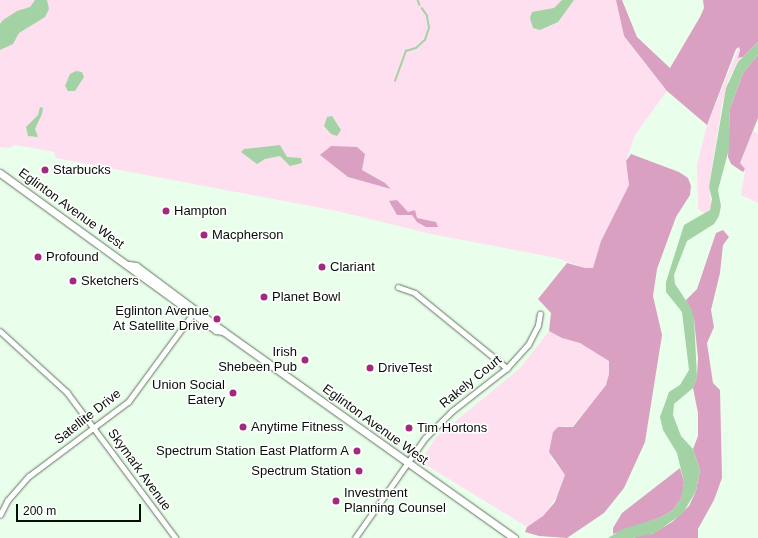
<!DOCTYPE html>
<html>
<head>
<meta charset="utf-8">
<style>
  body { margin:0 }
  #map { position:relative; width:758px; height:538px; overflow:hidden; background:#eaffeb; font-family:Arial,sans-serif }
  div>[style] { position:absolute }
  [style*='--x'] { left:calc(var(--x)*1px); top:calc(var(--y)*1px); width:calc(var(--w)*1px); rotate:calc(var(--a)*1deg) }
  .green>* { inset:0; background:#fedff0 }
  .forest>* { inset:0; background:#daa0c1 }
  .water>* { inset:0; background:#a3d3a5 }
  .stream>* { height:1.5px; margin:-0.75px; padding:0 0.75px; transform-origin:0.75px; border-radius:0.75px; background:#a3d3a5 }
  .roads { filter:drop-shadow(0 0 1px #5f755f) drop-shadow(0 0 1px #5f755f) }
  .street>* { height:4.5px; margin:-2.25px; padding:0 2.25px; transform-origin:2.25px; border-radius:2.25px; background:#fff }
  .primary>* { height:7px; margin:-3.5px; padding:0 3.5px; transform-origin:3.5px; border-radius:3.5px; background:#fff }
  .dots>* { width:11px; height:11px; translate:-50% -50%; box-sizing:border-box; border:2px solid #fff; border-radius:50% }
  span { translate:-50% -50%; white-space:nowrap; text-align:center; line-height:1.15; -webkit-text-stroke:3px #fff; paint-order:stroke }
  .poi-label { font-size:13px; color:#060e07 }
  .left { translate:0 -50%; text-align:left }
  .right { translate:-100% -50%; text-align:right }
  .street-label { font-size:13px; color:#060e07 }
  .scale { position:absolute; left:16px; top:504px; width:125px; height:18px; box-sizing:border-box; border:2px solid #060e07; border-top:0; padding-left:5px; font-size:12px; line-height:14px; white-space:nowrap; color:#060e07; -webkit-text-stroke:3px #fff; paint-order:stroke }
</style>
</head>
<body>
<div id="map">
  <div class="green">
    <i style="clip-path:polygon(0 0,616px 0,624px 36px,667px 91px,635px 135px,626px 161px,629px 185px,601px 241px,593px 268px,585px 268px,557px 258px,431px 234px,337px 211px,56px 158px,54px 152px,28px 147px,14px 145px,10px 148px,0 147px)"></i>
    <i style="clip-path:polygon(739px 47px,739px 58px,743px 57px,729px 78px,722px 104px,709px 187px,712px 206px,706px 214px,698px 209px,697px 165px,707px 125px)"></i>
    <i style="clip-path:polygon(753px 131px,758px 134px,758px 203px,741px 195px,745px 171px,740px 163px)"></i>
    <i style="clip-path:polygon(549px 331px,562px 338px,580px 343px,609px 361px,609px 374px,606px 385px,572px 427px,566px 426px,551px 458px,565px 475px,562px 489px,543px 516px,527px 527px,426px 465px,422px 460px,435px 438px,520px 368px)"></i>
  </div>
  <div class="forest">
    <i style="clip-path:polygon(616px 0,622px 0,637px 37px,670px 68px,700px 17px,704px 8px,703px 0,758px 0,758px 42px,743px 57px,738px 58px,740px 50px,739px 47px,736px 49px,707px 125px,667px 91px,624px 36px)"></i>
    <i style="clip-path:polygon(758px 55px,758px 118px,740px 163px,745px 169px,743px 172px,731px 164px,728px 157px,730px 108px,743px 73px)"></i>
    <i style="clip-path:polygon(331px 146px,357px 147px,365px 154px,362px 170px,385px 183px,391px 189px,348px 177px,320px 155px)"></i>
    <i style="clip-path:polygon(631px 154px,679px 172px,688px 178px,691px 186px,690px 195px,676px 217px,657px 269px,653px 296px,662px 335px,645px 442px,624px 488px,604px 513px,567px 538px,539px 536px,525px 532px,527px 527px,543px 516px,555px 502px,565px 475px,549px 452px,553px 432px,558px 427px,573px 427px,606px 385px,609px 374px,609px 361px,580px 343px,562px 338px,549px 331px,551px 313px,538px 299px,567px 263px,585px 268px,593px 268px,601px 241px,629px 185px,626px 161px)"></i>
    <i style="clip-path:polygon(397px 200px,408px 212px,415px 210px,417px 218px,436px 222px,438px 227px,426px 227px,417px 222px,412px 215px,397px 215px,389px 201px)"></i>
    <i style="clip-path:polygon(723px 230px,729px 237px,723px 245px,720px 273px,711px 310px,714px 327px,707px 343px,713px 383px,720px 390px,722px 478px,714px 500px,698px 529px,698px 538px,633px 538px,644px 534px,652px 534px,672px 522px,689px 506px,696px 491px,700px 470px,693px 449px,698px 436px,698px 413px,693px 388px,697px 377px,698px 358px,694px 319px,686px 300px,697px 289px,716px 233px)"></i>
    <i style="clip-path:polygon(680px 468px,684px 482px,683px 492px,681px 499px,672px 511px,659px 518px,613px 534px,613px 528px,622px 513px)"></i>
  </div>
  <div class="water">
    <i style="clip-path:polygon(35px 0,47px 0,49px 9px,45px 17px,19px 33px,13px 44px,0 50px,0 24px,3px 20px,17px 11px,30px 7px)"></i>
    <i style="clip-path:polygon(562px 0,574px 0,558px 22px,540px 30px,533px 28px,530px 18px,532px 12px,554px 8px)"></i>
    <i style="clip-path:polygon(758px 42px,758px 55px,743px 73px,730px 108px,729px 149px,718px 190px,721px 206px,719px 216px,714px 224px,687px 241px,674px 275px,675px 284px,691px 308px,694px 319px,697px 377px,693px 388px,674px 404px,673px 415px,681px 436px,693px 449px,700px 470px,696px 491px,683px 513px,655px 533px,633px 538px,608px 538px,623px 529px,659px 518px,672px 511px,681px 499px,684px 482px,677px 453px,663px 430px,660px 417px,669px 392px,680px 385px,689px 370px,682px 312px,666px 292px,666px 282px,684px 225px,710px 210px,712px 199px,709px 187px,726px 88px,738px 62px)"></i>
    <i style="clip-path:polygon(76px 71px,82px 72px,84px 77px,75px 91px,68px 91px,65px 86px,70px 74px)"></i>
    <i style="clip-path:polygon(40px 107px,43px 108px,42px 114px,35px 129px,38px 137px,28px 136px,26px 127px,38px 115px)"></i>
    <i style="clip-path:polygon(332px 116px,341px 130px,337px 136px,331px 134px,324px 126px,327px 117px)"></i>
    <i style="clip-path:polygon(280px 145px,287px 157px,301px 158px,302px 163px,290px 166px,280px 156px,265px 159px,257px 164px,241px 152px,244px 149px)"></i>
  </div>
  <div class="stream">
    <i style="--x:418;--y:0;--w:5;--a:68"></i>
    <i style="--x:422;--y:8;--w:9;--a:54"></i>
    <i style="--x:395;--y:81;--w:32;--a:-70"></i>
    <i style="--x:406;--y:51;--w:10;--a:-17"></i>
    <i style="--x:416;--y:48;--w:12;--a:-42"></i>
    <i style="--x:425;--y:40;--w:13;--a:-72"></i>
    <i style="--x:429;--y:28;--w:11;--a:-100"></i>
  </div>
  <div class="roads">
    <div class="street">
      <i style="--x:398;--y:287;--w:18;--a:19"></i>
      <i style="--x:415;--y:293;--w:119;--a:39.2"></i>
      <i style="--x:0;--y:331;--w:91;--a:42.3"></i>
      <i style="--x:67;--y:392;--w:182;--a:53.3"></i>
      <i style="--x:0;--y:515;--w:16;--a:-63"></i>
      <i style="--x:7;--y:501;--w:33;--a:-49"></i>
      <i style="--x:29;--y:476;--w:124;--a:-36.8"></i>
      <i style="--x:128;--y:402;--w:112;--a:-53.7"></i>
      <i style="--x:355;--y:538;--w:122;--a:-55"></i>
      <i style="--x:425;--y:438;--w:38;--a:-45"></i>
      <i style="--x:452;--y:411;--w:70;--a:-38"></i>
      <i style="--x:507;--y:368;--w:31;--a:-48"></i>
      <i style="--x:528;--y:345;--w:22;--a:-63"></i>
      <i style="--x:538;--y:325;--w:11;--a:-80"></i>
    </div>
    <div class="primary">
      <i style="--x:0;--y:173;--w:267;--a:36"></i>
      <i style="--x:216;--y:330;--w:7;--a:8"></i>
      <i style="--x:129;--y:265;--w:7;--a:8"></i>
      <i style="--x:136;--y:266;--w:109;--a:36.8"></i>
      <i style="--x:223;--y:331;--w:357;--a:35.4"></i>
    </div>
  </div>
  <div class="dots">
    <i style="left:45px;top:170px;background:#a4297d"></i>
    <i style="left:166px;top:211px;background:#a4297d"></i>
    <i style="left:204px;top:235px;background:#a4297d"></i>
    <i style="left:38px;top:257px;background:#a4297d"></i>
    <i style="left:322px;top:267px;background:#a4297d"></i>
    <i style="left:73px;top:281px;background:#a4297d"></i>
    <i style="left:264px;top:297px;background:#a4297d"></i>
    <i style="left:217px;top:319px;background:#a4297d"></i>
    <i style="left:305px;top:360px;background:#a4297d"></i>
    <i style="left:370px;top:368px;background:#a4297d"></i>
    <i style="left:233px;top:393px;background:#a4297d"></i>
    <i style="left:243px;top:427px;background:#a4297d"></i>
    <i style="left:409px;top:428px;background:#a4297d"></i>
    <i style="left:357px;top:451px;background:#a4297d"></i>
    <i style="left:359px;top:471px;background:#a4297d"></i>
    <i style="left:336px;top:501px;background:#a4297d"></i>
  </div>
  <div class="poi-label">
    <span class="left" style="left:53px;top:170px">Starbucks</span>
    <span class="left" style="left:174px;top:211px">Hampton</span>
    <span class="left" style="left:212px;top:235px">Macpherson</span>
    <span class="left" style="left:46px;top:257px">Profound</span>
    <span class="left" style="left:330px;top:267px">Clariant</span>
    <span class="left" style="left:81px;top:281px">Sketchers</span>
    <span class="left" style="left:272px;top:297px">Planet Bowl</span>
    <span class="right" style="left:209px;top:319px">Eglinton Avenue<br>At Satellite Drive</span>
    <span class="right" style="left:297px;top:360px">Irish<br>Shebeen Pub</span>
    <span class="left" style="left:378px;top:368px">DriveTest</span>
    <span class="right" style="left:225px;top:393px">Union Social<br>Eatery</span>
    <span class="left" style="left:251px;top:427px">Anytime Fitness</span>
    <span class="left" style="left:417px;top:428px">Tim Hortons</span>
    <span class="right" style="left:349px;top:451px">Spectrum Station East Platform A</span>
    <span class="right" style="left:351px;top:471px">Spectrum Station</span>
    <span class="left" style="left:344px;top:501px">Investment<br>Planning Counsel</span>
  </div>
  <div class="street-label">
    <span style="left:71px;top:209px;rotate:36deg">Eglinton Avenue West</span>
    <span style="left:471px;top:382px;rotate:-39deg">Rakely Court</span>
    <span style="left:88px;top:417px;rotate:-38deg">Satellite Drive</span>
    <span style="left:375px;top:425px;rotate:36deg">Eglinton Avenue West</span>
    <span style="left:139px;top:470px;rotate:54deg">Skymark Avenue</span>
  </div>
  <div class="scale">200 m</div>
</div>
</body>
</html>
